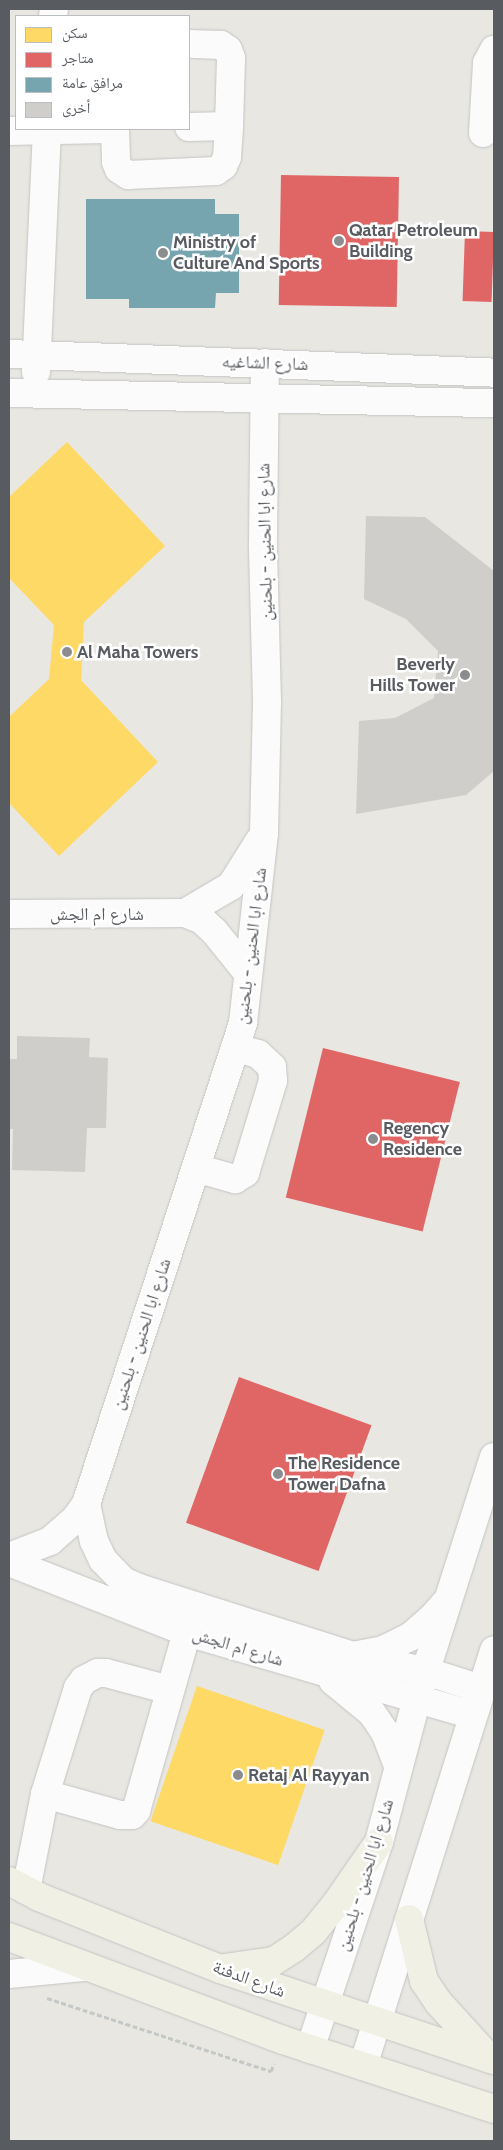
<!DOCTYPE html>
<html>
<head>
<meta charset="utf-8">
<style>
  body { margin:0 }
  #map { position:relative; width:503px; height:2150px; overflow:hidden; background:#e8e7e2; font-family:Cabin,"Noto Naskh Arabic",sans-serif }
  div>[style] { position:absolute }
  [style*='--x'] { left:calc(var(--x)*1px); top:calc(var(--y)*1px); width:calc(var(--w)*1px); rotate:calc(var(--a)*1deg) }
  .homes>* { inset:0; background:#ffd966; transform-origin:0 0 }
  .shops>* { inset:0; background:#e06666; transform-origin:0 0 }
  .public>* { inset:0; background:#76a5af }
  .building>* { inset:0; background:#cfcecb }
  .path>* { height:3px; margin-top:-1.5px; transform-origin:0; background:repeating-linear-gradient(90deg,#c4c8c6 0 5px,transparent 0 7.5px) }
  .roads { filter:drop-shadow(0 0 1px #c4c4c3) drop-shadow(0 0 1px #c4c4c3) }
  .minor>* { height:28px; margin:-14px; padding:0 14px; transform-origin:14px; border-radius:14px; background:#fcfbfb }
  .major>* { height:28px; margin:-14px; padding:0 14px; transform-origin:14px; border-radius:14px; background:#f0f0e5 }
  .dots>* { width:14px; height:14px; translate:-50% -50%; box-sizing:border-box; border:2px solid #fff; border-radius:50% }
  span { translate:-50% -50%; white-space:nowrap; text-align:center; line-height:1.15; -webkit-text-stroke:5px #fff; paint-order:stroke }
  .poi-label { font-size:18px; color:#585b60; font-weight:700 }
  .left { translate:0 -50%; text-align:left }
  .right { translate:-100% -50%; text-align:right }
  .street-label { font-size:18px; color:#585b60 }
  .frame { position:absolute; inset:0; border:10px solid #585b60; pointer-events:none }
  .legend { position:absolute; left:15px; top:15px; width:175px; height:115px; box-sizing:border-box; background:#fff; border:1px solid #bcbdbf; margin:0; padding:6px 9px; list-style:none; font-size:15px; color:#585b60 }
  .legend li { display:flex; align-items:center; gap:10px; height:25px }
  .legend b { width:25px; border:1px solid #bcbdbf }
</style>
</head>
<body>
<div id="map">
  <div class="homes">
    <i style="clip-path:polygon(67px 442px,165px 546px,84px 622px,81px 680px,158px 762px,59px 856px,9px 803px,9px 717px,49px 679px,54px 625px,9px 578px,9px 497px)"></i>
    <i style="left:197px;top:1686px;width:135px;height:143px;rotate:19deg"></i>
  </div>
  <div class="shops">
    <i style="left:281px;top:175px;width:118px;height:130px;rotate:1deg"></i>
    <i style="left:465px;top:231px;width:29px;height:70px;rotate:2deg"></i>
    <i style="left:323px;top:1048px;width:141px;height:154px;rotate:14deg"></i>
    <i style="left:239px;top:1377px;width:141px;height:155px;rotate:20deg"></i>
  </div>
  <div class="public">
    <i style="clip-path:polygon(86px 199px,215px 199px,215px 214px,239px 214px,239px 293px,216px 293px,215px 308px,129px 308px,129px 299px,86px 299px)"></i>
  </div>
  <div class="building">
    <i style="clip-path:polygon(366px 516px,425px 517px,494px 571px,494px 771px,466px 795px,356px 814px,359px 721px,395px 718px,434px 698px,438px 651px,406px 619px,364px 599px)"></i>
    <i style="clip-path:polygon(17px 1036px,90px 1038px,89px 1057px,108px 1058px,106px 1128px,87px 1128px,85px 1172px,12px 1170px,13px 1129px,9px 1129px,9px 1059px,17px 1059px)"></i>
  </div>
  <div class="path">
    <i style="--x:47;--y:1998;--w:236;--a:18.1"></i>
    <i style="--x:271;--y:2071;--w:8;--a:-67"></i>
  </div>
  <div class="roads">
    <div class="minor">
      <i style="--x:53;--y:16;--w:7;--a:-82"></i>
      <i style="--x:189;--y:127;--w:40;--a:-1.4"></i>
      <i style="--x:115;--y:129;--w:33;--a:88"></i>
      <i style="--x:116;--y:162;--w:8;--a:67"></i>
      <i style="--x:119;--y:169;--w:11;--a:34"></i>
      <i style="--x:128;--y:175;--w:88;--a:-2.6"></i>
      <i style="--x:216;--y:171;--w:9;--a:-36"></i>
      <i style="--x:223;--y:166;--w:10;--a:-66"></i>
      <i style="--x:227;--y:157;--w:31;--a:-86"></i>
      <i style="--x:229;--y:126;--w:68;--a:-88.3"></i>
      <i style="--x:231;--y:58;--w:9;--a:-111"></i>
      <i style="--x:228;--y:50;--w:9;--a:-144"></i>
      <i style="--x:221;--y:45;--w:32;--a:-178"></i>
      <i style="--x:9;--y:131;--w:98;--a:-1.2"></i>
      <i style="--x:483;--y:133;--w:70;--a:-86.7"></i>
      <i style="--x:487;--y:63;--w:15;--a:-62"></i>
      <i style="--x:9;--y:354;--w:485;--a:2.2"></i>
      <i style="--x:36;--y:372;--w:243;--a:-87.4"></i>
      <i style="--x:9;--y:393;--w:485;--a:1.2"></i>
      <i style="--x:185;--y:913;--w:53;--a:-30.4"></i>
      <i style="--x:231;--y:886;--w:54;--a:-57.8"></i>
      <i style="--x:9;--y:914;--w:176;--a:-0.3"></i>
      <i style="--x:185;--y:913;--w:18;--a:22"></i>
      <i style="--x:202;--y:920;--w:16;--a:43"></i>
      <i style="--x:214;--y:931;--w:53;--a:51.2"></i>
      <i style="--x:196;--y:1168;--w:41;--a:15.8"></i>
      <i style="--x:235;--y:1179;--w:12;--a:-31"></i>
      <i style="--x:245;--y:1173;--w:96;--a:-73.1"></i>
      <i style="--x:273;--y:1081;--w:14;--a:-94"></i>
      <i style="--x:272;--y:1067;--w:19;--a:-137"></i>
      <i style="--x:258;--y:1054;--w:24;--a:-165"></i>
      <i style="--x:86;--y:1504;--w:38;--a:78"></i>
      <i style="--x:94;--y:1541;--w:21;--a:65"></i>
      <i style="--x:103;--y:1560;--w:29;--a:46"></i>
      <i style="--x:123;--y:1581;--w:17;--a:24"></i>
      <i style="--x:139;--y:1588;--w:225;--a:17.6"></i>
      <i style="--x:353;--y:1656;--w:74;--a:11.8"></i>
      <i style="--x:425;--y:1671;--w:59;--a:17.8"></i>
      <i style="--x:9;--y:1557;--w:44;--a:-21.3"></i>
      <i style="--x:50;--y:1541;--w:35;--a:-41"></i>
      <i style="--x:76;--y:1518;--w:17;--a:-54"></i>
      <i style="--x:86;--y:1504;--w:506;--a:-71.92"></i>
      <i style="--x:243;--y:1023;--w:190;--a:-83.7"></i>
      <i style="--x:264;--y:834;--w:132;--a:-88.7"></i>
      <i style="--x:267;--y:702;--w:158;--a:-91.5"></i>
      <i style="--x:263;--y:544;--w:181;--a:-89.4"></i>
      <i style="--x:9;--y:1562;--w:191;--a:21.5"></i>
      <i style="--x:187;--y:1632;--w:298;--a:16.2"></i>
      <i style="--x:358;--y:1655;--w:25;--a:-11"></i>
      <i style="--x:383;--y:1650;--w:30;--a:-26"></i>
      <i style="--x:410;--y:1637;--w:30;--a:-41"></i>
      <i style="--x:433;--y:1617;--w:18;--a:-49"></i>
      <i style="--x:333;--y:1681;--w:50;--a:39.4"></i>
      <i style="--x:372;--y:1713;--w:23;--a:56"></i>
      <i style="--x:385;--y:1732;--w:34;--a:69"></i>
      <i style="--x:45;--y:1794;--w:78;--a:15.6"></i>
      <i style="--x:120;--y:1815;--w:12;--a:0"></i>
      <i style="--x:132;--y:1815;--w:6;--a:-45"></i>
      <i style="--x:136;--y:1811;--w:186;--a:-74.1"></i>
      <i style="--x:26;--y:1890;--w:98;--a:-78.8"></i>
      <i style="--x:45;--y:1794;--w:111;--a:-72.7"></i>
      <i style="--x:78;--y:1688;--w:10;--a:-53"></i>
      <i style="--x:84;--y:1680;--w:16;--a:-27"></i>
      <i style="--x:98;--y:1673;--w:8;--a:0"></i>
      <i style="--x:106;--y:1673;--w:66;--a:14.9"></i>
      <i style="--x:9;--y:1974;--w:74;--a:-5.4"></i>
      <i style="--x:310;--y:2049;--w:218;--a:-71.6"></i>
      <i style="--x:379;--y:1842;--w:149;--a:-75.2"></i>
      <i style="--x:417;--y:1698;--w:253;--a:-72.3"></i>
      <i style="--x:363;--y:2066;--w:436;--a:-72.5"></i>
    </div>
    <div class="major">
      <i style="--x:9;--y:1881;--w:34;--a:28"></i>
      <i style="--x:39;--y:1897;--w:195;--a:21.7"></i>
      <i style="--x:220;--y:1969;--w:289;--a:18.4"></i>
      <i style="--x:409;--y:1919;--w:64;--a:76.4"></i>
      <i style="--x:424;--y:1981;--w:25;--a:56"></i>
      <i style="--x:438;--y:2002;--w:77;--a:47.6"></i>
      <i style="--x:9;--y:1937;--w:293;--a:20.6"></i>
      <i style="--x:283;--y:2040;--w:222;--a:18.1"></i>
      <i style="--x:224;--y:1968;--w:50;--a:-8"></i>
      <i style="--x:274;--y:1961;--w:24;--a:-33"></i>
      <i style="--x:294;--y:1948;--w:26;--a:-40"></i>
      <i style="--x:314;--y:1931;--w:35;--a:-51"></i>
      <i style="--x:336;--y:1904;--w:75;--a:-55.3"></i>
    </div>
  </div>
  <div class="dots">
    <i style="left:339px;top:241px;background:#8a8c8e"></i>
    <i style="left:163px;top:253px;background:#8a8c8e"></i>
    <i style="left:67px;top:652px;background:#8a8c8e"></i>
    <i style="left:465px;top:675px;background:#8a8c8e"></i>
    <i style="left:373px;top:1139px;background:#8a8c8e"></i>
    <i style="left:278px;top:1474px;background:#8a8c8e"></i>
    <i style="left:238px;top:1775px;background:#8a8c8e"></i>
  </div>
  <div class="poi-label">
    <span class="left" style="left:349px;top:241px">Qatar Petroleum<br>Building</span>
    <span class="left" style="left:173px;top:253px">Ministry of<br>Culture And Sports</span>
    <span class="left" style="left:77px;top:652px">Al Maha Towers</span>
    <span class="right" style="left:455px;top:675px">Beverly<br>Hills Tower</span>
    <span class="left" style="left:383px;top:1139px">Regency<br>Residence</span>
    <span class="left" style="left:288px;top:1474px">The Residence<br>Tower Dafna</span>
    <span class="left" style="left:248px;top:1775px">Retaj Al Rayyan</span>
  </div>
  <div class="street-label">
    <span style="left:265px;top:363px;rotate:2deg">شارع الشاغيه</span>
    <span style="left:265px;top:542px;rotate:-91deg">شارع ابا الحنين - بلحنين</span>
    <span style="left:97px;top:914px">شارع ام الجش</span>
    <span style="left:251px;top:946px;rotate:-83deg">شارع ابا الحنين - بلحنين</span>
    <span style="left:141px;top:1334px;rotate:-72deg">شارع ابا الحنين - بلحنين</span>
    <span style="left:238px;top:1647px;rotate:17deg">شارع ام الجش</span>
    <span style="left:365px;top:1875px;rotate:-73deg">شارع ابا الحنين - بلحنين</span>
    <span style="left:249px;top:1979px;rotate:20deg">شارع الدفنة</span>
  </div>
  <div class="frame"></div>
  <ul class="legend">
  <li><b style="height:14px;background:#ffd966"></b>سكن</li>
  <li><b style="height:14px;background:#e06666"></b>متاجر</li>
  <li><b style="height:14px;background:#76a5af"></b>مرافق عامة</li>
  <li><b style="height:14px;background:#cfcecb"></b>أخرى</li>
  </ul>
</div>
</body>
</html>
